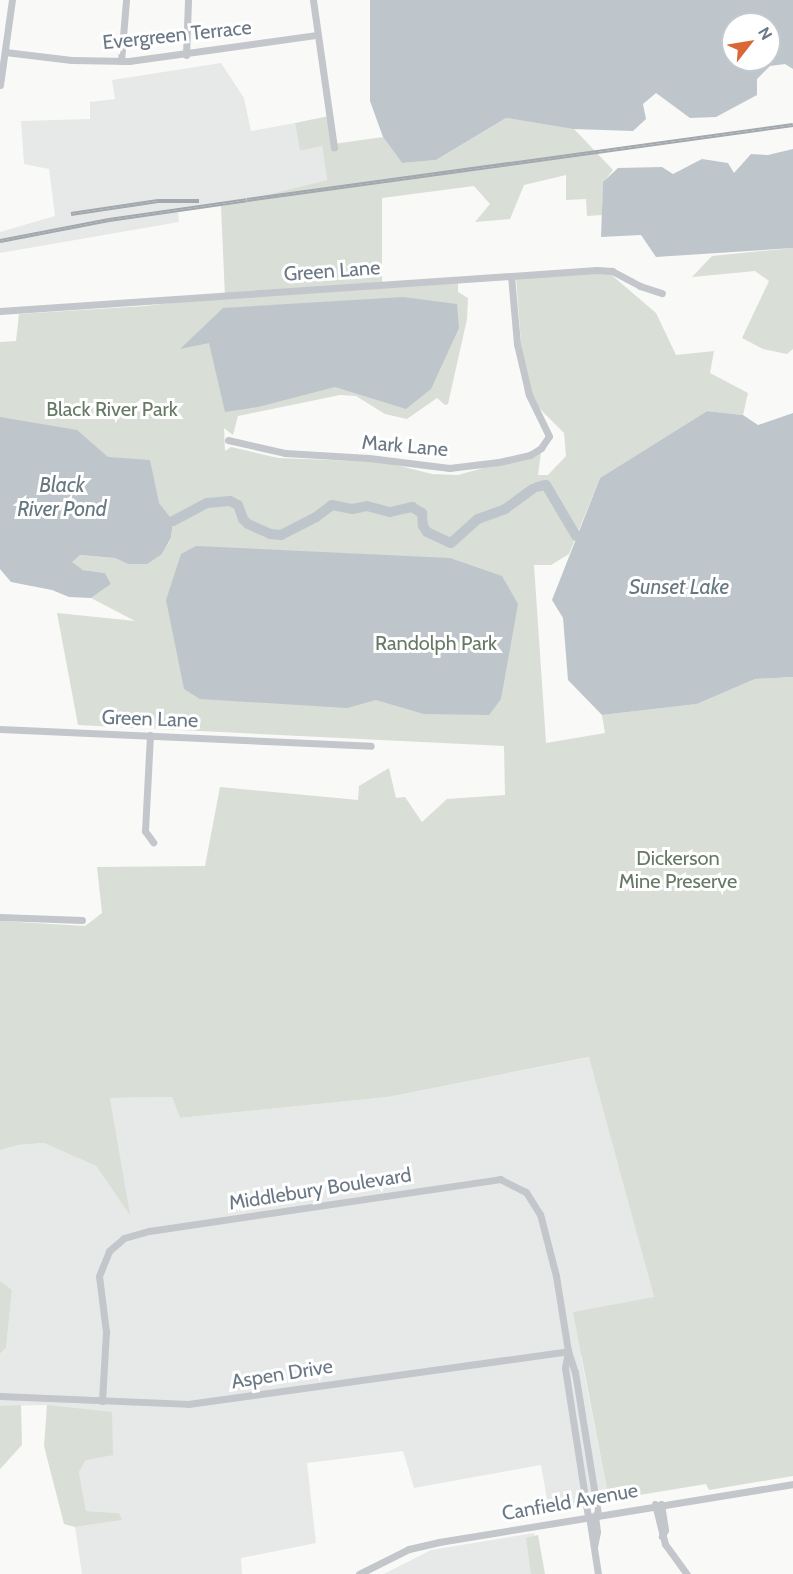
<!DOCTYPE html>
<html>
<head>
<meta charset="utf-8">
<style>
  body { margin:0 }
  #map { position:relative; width:793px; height:1574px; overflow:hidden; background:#f9f9f7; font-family:Cabin,sans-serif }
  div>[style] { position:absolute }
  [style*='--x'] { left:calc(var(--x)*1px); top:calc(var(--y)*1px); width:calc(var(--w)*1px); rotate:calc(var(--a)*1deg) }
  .built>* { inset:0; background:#e7e8e8 }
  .green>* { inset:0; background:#d9ded6 }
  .water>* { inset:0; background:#bec6cc }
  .river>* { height:10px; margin:-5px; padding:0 5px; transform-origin:5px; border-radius:5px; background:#bec6cc }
  .minor>* { height:7px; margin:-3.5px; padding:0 3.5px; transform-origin:3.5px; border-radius:3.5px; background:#c3c6ca }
  .rail>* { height:4px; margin-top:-2px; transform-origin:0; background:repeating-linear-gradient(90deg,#fff 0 4.5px,#a2a8ae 0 9px); box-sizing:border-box; border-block:2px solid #a2a8ae }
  span { translate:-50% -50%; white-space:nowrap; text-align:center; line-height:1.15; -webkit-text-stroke:6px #fff; paint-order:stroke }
  .street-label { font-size:20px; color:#6a7886 }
  .park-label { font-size:20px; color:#667965 }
  .water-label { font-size:21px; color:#667881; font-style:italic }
  .north { position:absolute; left:721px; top:12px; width:60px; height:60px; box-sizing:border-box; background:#fff; border:2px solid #c3c9cf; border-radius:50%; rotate:59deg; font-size:16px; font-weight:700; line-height:24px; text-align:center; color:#6a7886 }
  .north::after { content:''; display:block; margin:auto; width:21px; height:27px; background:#da6836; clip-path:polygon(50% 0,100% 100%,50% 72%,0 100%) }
</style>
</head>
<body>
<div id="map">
  <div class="built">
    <i style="clip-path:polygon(221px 63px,244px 98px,251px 131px,295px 123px,300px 151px,322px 146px,327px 180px,221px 206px,178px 212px,179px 222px,0 253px,0 232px,55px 216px,49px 169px,24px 164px,21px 121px,90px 119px,90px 102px,115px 99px,112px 80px)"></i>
    <i style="clip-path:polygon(590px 1057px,654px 1297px,581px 1357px,609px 1500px,549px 1510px,541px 1465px,414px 1488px,403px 1451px,307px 1463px,316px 1543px,241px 1558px,242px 1574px,82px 1574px,75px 1527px,121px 1520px,119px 1513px,86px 1511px,79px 1472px,86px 1460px,47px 1405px,0 1406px,0 1354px,6px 1348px,12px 1290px,0 1281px,0 1150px,18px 1145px,44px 1143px,96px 1166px,129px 1213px,110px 1098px,172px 1097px,180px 1118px,388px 1097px)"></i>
    <i style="clip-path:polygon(534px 1533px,540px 1574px,384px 1574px,431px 1550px)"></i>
  </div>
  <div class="green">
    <i style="clip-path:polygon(329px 116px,333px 144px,383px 137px,402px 163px,436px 160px,506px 118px,574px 129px,613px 170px,603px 183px,602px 215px,587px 216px,586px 199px,566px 200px,566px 175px,524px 185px,510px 219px,475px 222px,490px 204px,474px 186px,382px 198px,382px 286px,458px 283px,458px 292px,468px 298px,467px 319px,448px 404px,445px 405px,437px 398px,407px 419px,385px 414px,356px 396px,340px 395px,238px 416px,233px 435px,224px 428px,225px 451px,231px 447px,278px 458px,384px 462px,432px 474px,458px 475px,541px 452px,538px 475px,548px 475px,566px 456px,564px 433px,525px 394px,516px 278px,608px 272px,656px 313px,676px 355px,714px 351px,710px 373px,748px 393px,743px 415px,707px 411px,600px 478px,569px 554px,551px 565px,534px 565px,546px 743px,605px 733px,602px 715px,697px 704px,755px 679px,793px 677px,793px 1476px,709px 1490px,706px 1484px,609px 1500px,573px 1312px,654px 1297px,589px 1057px,388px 1097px,180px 1118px,172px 1097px,110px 1098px,130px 1215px,96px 1166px,44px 1143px,18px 1145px,0 1150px,0 921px,85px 926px,102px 913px,97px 867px,205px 866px,220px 787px,358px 800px,359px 786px,389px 768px,396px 798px,405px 797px,422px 822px,447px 799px,505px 795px,504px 746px,78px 725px,57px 613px,135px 621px,91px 598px,111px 584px,105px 573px,83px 570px,71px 562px,80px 555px,115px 558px,128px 564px,162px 554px,171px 539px,173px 521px,0 498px,0 342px,16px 341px,19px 314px,145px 306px,225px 297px,221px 206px,327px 180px,322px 146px,300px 151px,295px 123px)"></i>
    <i style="clip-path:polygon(793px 248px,793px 349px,787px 354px,763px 349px,742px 338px,769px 281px,755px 271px,692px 277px,712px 256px)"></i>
    <i style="clip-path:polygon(0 1281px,12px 1290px,6px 1348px,0 1354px)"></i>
    <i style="clip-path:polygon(21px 1405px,22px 1445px,0 1469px,0 1406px)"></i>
    <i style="clip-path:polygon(47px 1405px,112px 1412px,113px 1455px,86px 1460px,79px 1472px,86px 1511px,119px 1513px,122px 1520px,75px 1527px,64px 1524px,44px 1446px)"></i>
    <i style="clip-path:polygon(538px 1535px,545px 1574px,531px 1574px,526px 1538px)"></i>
  </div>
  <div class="water">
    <i style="clip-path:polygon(evenodd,370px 0,793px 0,793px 69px,785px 64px,770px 66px,757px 79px,757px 95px,716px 117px,690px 118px,656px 93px,643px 104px,646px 119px,633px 131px,573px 129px,506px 118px,436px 160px,402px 163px,383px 137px,370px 101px,370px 0,733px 24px,769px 24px,769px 60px,733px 60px,733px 24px)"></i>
    <i style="clip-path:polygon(793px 149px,793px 248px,656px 257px,641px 235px,601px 237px,603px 182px,618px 168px,662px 167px,673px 174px,702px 159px,728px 163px,734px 173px,751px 154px,768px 155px)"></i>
    <i style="clip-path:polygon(403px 297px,457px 304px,459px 328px,431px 389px,406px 409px,335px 387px,258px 407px,225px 412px,209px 343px,180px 349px,223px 308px)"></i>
    <i style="clip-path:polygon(707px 411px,743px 415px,758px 425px,793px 413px,793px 677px,755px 679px,697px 704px,602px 715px,568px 680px,563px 618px,552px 600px,600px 478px)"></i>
    <i style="clip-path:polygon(0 417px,77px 430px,108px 457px,150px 460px,159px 503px,173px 521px,171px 538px,162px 554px,147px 564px,128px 564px,115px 558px,80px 555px,72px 562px,83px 570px,105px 573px,111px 584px,91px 598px,69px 597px,52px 590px,11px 582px,0 569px)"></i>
    <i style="clip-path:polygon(196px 546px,450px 558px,502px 576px,518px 604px,501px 699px,489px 715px,424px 714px,376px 700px,347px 708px,200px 699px,184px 689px,166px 600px,181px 554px)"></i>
  </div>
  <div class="river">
    <i style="--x:537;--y:487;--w:9;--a:-13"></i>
    <i style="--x:546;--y:485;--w:59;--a:59.5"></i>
    <i style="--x:173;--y:521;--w:38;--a:-28"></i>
    <i style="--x:207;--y:503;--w:23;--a:-5"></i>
    <i style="--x:230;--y:501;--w:9;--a:27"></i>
    <i style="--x:238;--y:505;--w:15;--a:70"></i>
    <i style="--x:243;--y:519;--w:7;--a:45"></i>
    <i style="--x:248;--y:524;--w:24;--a:24"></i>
    <i style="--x:270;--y:534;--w:11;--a:5"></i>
    <i style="--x:281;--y:535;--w:39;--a:-27"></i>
    <i style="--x:316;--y:517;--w:20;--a:-37"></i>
    <i style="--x:332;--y:505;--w:20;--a:11"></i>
    <i style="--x:352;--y:509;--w:15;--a:-11"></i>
    <i style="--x:367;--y:506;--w:24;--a:15"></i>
    <i style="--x:390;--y:512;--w:23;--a:-13"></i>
    <i style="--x:412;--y:507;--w:12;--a:31"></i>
    <i style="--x:422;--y:513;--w:13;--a:86"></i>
    <i style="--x:423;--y:526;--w:7;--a:56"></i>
    <i style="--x:427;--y:532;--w:26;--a:25"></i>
    <i style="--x:451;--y:543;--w:36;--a:-42"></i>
    <i style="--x:478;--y:519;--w:29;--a:-20"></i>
    <i style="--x:505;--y:509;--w:34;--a:-36"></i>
  </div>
  <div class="minor">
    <i style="--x:313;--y:0;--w:149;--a:81.9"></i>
    <i style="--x:5;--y:52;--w:67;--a:6.8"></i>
    <i style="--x:72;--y:60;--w:57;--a:1"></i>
    <i style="--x:129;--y:61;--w:190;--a:-7.9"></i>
    <i style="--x:186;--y:55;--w:55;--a:-87.9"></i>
    <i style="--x:121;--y:61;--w:61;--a:-85.3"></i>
    <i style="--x:0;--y:85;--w:86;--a:-82"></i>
    <i style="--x:0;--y:311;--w:598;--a:-3.93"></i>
    <i style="--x:597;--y:270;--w:15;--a:4"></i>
    <i style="--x:612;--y:271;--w:32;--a:28"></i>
    <i style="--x:640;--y:286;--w:23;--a:18"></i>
    <i style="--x:228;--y:440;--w:58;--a:12.8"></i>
    <i style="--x:285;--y:453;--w:84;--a:3.4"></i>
    <i style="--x:369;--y:458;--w:81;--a:7.1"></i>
    <i style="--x:449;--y:468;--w:50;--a:-6.8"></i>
    <i style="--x:499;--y:462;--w:32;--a:-13"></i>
    <i style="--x:530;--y:455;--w:13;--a:-32"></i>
    <i style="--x:541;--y:448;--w:14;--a:-56"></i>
    <i style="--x:549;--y:436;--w:46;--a:-116"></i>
    <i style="--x:529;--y:395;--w:52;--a:-103.2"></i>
    <i style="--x:517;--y:344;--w:68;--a:-95"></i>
    <i style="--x:0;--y:729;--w:371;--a:2.6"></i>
    <i style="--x:150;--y:735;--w:96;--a:93"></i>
    <i style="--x:145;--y:831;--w:14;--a:54"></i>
    <i style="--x:0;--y:917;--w:82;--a:2.1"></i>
    <i style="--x:568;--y:1351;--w:17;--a:100"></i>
    <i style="--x:565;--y:1368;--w:150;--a:81.2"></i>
    <i style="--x:0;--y:1396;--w:188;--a:2.4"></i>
    <i style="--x:188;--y:1404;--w:384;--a:-7.9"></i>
    <i style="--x:102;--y:1401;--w:69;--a:-86.7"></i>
    <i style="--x:106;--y:1332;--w:56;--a:-97.1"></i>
    <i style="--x:99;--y:1276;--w:27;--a:-68"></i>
    <i style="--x:109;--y:1251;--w:20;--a:-41"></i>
    <i style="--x:124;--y:1238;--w:26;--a:-16"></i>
    <i style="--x:149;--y:1231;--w:355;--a:-8.4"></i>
    <i style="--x:500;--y:1179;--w:29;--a:27"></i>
    <i style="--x:526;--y:1192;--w:26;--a:58"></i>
    <i style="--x:540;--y:1214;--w:64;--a:75.5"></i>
    <i style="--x:556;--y:1276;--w:76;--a:80.9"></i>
    <i style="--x:568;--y:1351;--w:22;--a:72"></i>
    <i style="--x:575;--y:1372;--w:144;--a:80.8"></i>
    <i style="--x:655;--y:1504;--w:41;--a:76"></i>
    <i style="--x:665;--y:1544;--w:37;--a:54"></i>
    <i style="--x:661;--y:1504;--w:26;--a:81"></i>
    <i style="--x:665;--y:1530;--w:7;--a:117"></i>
    <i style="--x:589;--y:1516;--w:59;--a:81.2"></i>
    <i style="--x:594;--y:1547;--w:15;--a:-79"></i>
    <i style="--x:597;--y:1532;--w:17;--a:-97"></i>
    <i style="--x:359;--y:1574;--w:56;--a:-26.6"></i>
    <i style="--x:409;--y:1549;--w:31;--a:-13"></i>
    <i style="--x:439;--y:1542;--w:359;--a:-9.3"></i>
  </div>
  <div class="rail">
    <i style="--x:71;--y:214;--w:88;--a:-8.5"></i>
    <i style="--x:158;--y:201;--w:41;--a:0"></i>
    <i style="--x:0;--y:241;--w:111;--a:-10.9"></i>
    <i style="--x:109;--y:220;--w:139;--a:-8.2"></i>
    <i style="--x:247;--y:200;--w:551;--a:-7.82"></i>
  </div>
  <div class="street-label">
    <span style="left:177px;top:35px;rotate:-6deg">Evergreen Terrace</span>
    <span style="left:332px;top:271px;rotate:-4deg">Green Lane</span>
    <span style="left:405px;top:446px;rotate:5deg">Mark Lane</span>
    <span style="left:150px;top:719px;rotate:2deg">Green Lane</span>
    <span style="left:320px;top:1189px;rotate:-9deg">Middlebury Boulevard</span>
    <span style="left:282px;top:1374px;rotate:-9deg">Aspen Drive</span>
    <span style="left:570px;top:1502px;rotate:-10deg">Canfield Avenue</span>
  </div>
  <div class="park-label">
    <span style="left:112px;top:409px">Black River Park</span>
    <span style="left:436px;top:643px">Randolph Park</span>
    <span style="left:678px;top:870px">Dickerson<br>Mine Preserve</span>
  </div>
  <div class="water-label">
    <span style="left:62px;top:497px">Black<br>River Pond</span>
    <span style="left:679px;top:587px">Sunset Lake</span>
  </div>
  <div class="north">N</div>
</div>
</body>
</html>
